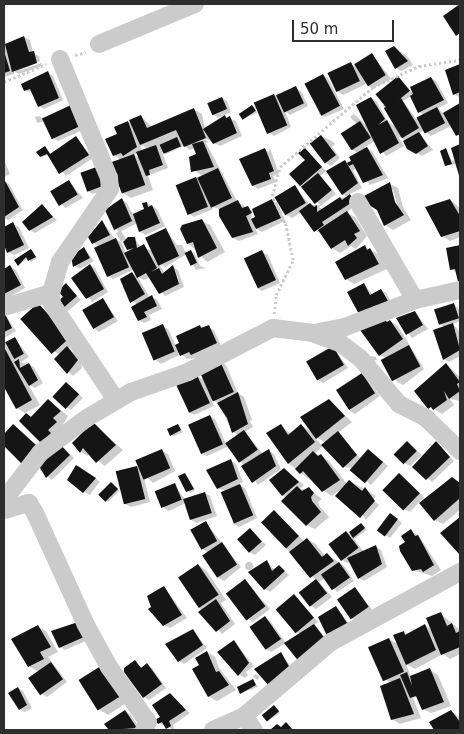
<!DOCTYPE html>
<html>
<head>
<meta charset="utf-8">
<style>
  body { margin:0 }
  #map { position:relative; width:464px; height:734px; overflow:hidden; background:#fff; font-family:"DejaVu Sans",sans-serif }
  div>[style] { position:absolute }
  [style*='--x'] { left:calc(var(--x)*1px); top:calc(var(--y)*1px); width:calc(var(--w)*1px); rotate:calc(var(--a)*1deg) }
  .shadow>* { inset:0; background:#0003; transform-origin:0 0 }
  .round { border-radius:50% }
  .building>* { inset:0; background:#151515; transform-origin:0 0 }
  .path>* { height:2.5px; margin-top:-1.25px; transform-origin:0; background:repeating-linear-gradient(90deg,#cbcbcb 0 2.5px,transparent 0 5px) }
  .minor>* { height:18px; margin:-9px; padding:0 9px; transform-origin:9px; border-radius:9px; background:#cbcbcb }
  span { translate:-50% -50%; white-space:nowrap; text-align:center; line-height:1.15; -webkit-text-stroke:5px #fff; paint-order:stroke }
  .frame { position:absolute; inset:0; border:5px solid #2e2e2e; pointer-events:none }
  .scale { position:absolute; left:292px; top:20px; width:102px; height:22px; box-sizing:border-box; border:2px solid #2e2e2e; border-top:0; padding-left:6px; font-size:15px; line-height:18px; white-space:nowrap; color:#2e2e2e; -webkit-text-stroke:4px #fff; paint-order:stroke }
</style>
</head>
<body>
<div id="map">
  <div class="shadow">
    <i style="clip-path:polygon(24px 37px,30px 40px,33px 53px,39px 56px,40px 61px,16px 72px,41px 63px,42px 66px,19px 74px,14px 71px,14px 74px,4px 77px,4px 41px,7px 44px)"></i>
    <i style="clip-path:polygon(394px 47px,408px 57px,413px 65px,401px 71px,396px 68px)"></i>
    <i style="clip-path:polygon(372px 54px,391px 79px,372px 89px,366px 84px,343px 95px,337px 91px,351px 64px,356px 67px)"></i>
    <i style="clip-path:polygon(460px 66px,460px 97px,459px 97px,454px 94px,447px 71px)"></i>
    <i style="clip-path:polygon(48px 73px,53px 76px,63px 100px,44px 109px,39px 106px,33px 92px,25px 91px)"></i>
    <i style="clip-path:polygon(323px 75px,328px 78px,344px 109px,325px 117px,319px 114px)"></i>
    <i style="clip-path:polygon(evenodd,398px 78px,414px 94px,431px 78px,436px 81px,448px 103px,438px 108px,443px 113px,460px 104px,460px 137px,451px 126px,431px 136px,424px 130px,419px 133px,433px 150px,422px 156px,408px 148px,406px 141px,398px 136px,404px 146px,386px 156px,375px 141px,365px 147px,372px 151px,388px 178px,370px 185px,356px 168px,353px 170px,362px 188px,348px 195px,356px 203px,347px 213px,355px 217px,367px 236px,356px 249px,351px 246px,340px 253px,332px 248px,322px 233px,315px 231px,302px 212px,292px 218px,287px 215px,295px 187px,310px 205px,320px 205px,301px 185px,306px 160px,305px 149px,326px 171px,320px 176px,336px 194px,319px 207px,322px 209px,340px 198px,347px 197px,340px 193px,328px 172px,345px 162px,352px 161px,358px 153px,351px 149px,342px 133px,357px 124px,350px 117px,354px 114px,368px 127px,371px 98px,377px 102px,388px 122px,395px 126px,383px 106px,398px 78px,411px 96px,419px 112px,424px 115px,416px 119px,403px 101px,411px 96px)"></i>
    <i style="clip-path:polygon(296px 88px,301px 91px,308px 106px,290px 115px,285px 111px,291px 127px,274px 136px,269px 133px,256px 103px)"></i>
    <i style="clip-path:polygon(222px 98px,227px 101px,231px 112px,218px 118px,213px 114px)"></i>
    <i style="clip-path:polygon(71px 106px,85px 129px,58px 141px,53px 138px,45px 121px,37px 123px,35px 117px,39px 116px,43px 119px)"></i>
    <i style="clip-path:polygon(252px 106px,257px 113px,242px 119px,240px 114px)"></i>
    <i style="clip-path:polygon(evenodd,193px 109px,202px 114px,205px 129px,225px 117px,236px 121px,242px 136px,220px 146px,200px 136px,209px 142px,206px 143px,237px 201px,251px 211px,272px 201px,278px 204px,285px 221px,262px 232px,254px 227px,258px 234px,239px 241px,233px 238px,220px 209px,212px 207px,213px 209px,194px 217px,189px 214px,178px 186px,202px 176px,191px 167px,197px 155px,195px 148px,190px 150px,184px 146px,166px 154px,162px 152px,168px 168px,152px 174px,146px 170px,153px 190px,131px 198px,123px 193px,121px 160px,114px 155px,119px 134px,128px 122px,132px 124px,141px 116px,152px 127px,193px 109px,140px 144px,148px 149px,142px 151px,140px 144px,193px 109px,138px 153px,141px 159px,134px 155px,138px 153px,193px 109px,247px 209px,255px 214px,257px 217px,251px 220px,252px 215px,247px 209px)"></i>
    <i style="clip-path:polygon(321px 136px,332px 141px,335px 144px,332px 147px,340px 158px,331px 166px,326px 163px)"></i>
    <i style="clip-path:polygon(76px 137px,93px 158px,66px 176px,49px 155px,41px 157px,45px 147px,51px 154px)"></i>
    <i style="clip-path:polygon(460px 145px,460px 176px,455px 164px,446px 166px,446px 150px,452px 161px,457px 159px,452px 148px)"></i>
    <i style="clip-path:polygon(270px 148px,279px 174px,273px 176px,276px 182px,258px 189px,252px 185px,265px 150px,269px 152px)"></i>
    <i style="clip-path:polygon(4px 160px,10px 174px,4px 177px)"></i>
    <i style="clip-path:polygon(82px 174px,114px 187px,93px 194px,88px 191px)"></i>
    <i style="clip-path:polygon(4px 181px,9px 184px,23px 210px,8px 220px,4px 218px)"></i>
    <i style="clip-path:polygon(69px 182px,83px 198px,65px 208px,52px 192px)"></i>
    <i style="clip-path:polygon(evenodd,390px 184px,398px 188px,403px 207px,411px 220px,393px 230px,385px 225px,390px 184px,391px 190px,393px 190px,398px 207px,396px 208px,391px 190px)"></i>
    <i style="clip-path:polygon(122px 200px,127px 203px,133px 215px,148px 208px,147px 203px,157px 209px,165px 226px,146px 235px,140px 232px,138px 223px,121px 231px,126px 239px,121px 242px,116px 233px,119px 231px,115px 229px,112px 204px)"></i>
    <i style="clip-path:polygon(450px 200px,460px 208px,460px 237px,450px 241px,442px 236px)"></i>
    <i style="clip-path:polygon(42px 205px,57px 220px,35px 233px,30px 230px)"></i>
    <i style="clip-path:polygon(202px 221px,210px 225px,225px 252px,207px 262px,188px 243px)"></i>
    <i style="clip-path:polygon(103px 222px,115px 239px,121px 242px,126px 253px,131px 251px,128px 250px,135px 239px,141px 247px,153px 251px,166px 230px,177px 245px,182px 245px,186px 254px,194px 252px,200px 266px,206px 268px,196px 270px,187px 254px,165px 267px,159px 264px,165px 274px,173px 267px,178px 270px,184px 287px,165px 296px,150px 277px,144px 280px,138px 277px,150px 298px,157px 299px,162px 309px,149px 315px,151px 320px,144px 323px,139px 320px,137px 305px,123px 288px,132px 273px,138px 277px,135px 269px,113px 279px,108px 276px,99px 247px,93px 243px)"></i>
    <i style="clip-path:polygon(13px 224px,19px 227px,29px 248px,14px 255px,8px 252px,4px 240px,4px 229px)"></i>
    <i style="clip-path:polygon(460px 246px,460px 282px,457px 273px,451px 269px,447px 249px)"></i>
    <i style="clip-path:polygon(365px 247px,378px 254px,387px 269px,354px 284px,346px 279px)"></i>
    <i style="clip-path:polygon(84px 248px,94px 261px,80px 269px,75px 266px)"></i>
    <i style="clip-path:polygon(31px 250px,37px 258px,31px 262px,28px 258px,19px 265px)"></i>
    <i style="clip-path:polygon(262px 252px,268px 255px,280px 283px,262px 291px,257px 288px)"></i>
    <i style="clip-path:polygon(90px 265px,95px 268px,108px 292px,92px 302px,73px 278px)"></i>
    <i style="clip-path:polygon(10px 267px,16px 270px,25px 288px,4px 300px,4px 271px)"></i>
    <i style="clip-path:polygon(364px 284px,373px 295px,381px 290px,386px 293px,392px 304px,367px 318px)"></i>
    <i style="clip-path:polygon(67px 285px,81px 300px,68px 311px,63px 308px)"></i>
    <i style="clip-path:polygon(103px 299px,118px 321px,99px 332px,94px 328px)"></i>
    <i style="clip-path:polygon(38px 304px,77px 342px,69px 348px,80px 359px,82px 368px,73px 376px,55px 359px,60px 355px,52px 350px)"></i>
    <i style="clip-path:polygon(454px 304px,460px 311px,460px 321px,453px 324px,460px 332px,460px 356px,449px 362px,444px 359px,445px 327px,439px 324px)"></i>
    <i style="clip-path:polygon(415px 312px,428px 329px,412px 338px,398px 319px)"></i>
    <i style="clip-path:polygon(4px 313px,16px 331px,4px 338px)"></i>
    <i style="clip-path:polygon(390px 321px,398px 326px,424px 369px,403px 385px,397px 382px,389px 360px,380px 355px,382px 322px)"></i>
    <i style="clip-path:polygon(163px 326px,168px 329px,176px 346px,200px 326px,214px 330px,221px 346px,197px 358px,187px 359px,181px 354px,161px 364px,156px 360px)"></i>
    <i style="clip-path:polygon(15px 338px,29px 357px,21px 362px,34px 367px,43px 383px,35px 388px,28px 384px,40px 405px,25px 413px,17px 408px,4px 384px,4px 340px,6px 343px)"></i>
    <i style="clip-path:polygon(333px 347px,348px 368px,323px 383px,318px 380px)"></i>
    <i style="clip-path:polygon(370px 356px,376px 357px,377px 360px,373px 361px)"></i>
    <i style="clip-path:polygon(220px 362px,226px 365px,238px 393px,244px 397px,252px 420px,250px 421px,253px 427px,245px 432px,263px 454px,269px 451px,274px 454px,281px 469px,258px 485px,229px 446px,207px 456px,201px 453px,190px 425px,210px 416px,215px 419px,226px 444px,239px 435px,233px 432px,218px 403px,211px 399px,214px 406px,194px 415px,189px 412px,176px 382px,196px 375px,204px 380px)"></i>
    <i style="clip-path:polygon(446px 364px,460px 377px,460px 401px,450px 399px,454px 405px,442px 414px,434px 409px)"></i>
    <i style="clip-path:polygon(362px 374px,380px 396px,355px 414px,350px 411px)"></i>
    <i style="clip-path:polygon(66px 383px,83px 398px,71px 410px,66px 407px)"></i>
    <i style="clip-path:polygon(evenodd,329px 400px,352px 422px,338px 433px,361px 459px,368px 450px,388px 466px,371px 485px,351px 468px,343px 467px,323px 446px,315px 453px,329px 461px,347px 484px,350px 481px,376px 496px,373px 500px,379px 505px,366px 520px,342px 489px,331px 496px,288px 463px,281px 426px,291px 434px,301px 425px,313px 433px,329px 400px,313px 435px,326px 443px,322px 446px,313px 435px)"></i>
    <i style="clip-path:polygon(49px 401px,68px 416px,50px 447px,30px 417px)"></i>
    <i style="clip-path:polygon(93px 424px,123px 450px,105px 466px,90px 454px,88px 456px,81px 452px)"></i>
    <i style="clip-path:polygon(14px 425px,42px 450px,23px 463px,4px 445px,4px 436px)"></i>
    <i style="clip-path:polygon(178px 425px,183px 432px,174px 436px,171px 435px)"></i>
    <i style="clip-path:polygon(407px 442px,422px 455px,410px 466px,405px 463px)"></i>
    <i style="clip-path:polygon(436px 443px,454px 461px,432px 482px,414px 467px)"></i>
    <i style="clip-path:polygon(60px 445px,74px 458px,52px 480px,40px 470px,41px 463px)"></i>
    <i style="clip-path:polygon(162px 451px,168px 454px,175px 471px,153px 483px,143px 474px,150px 502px,131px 507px,125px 504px,118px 472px,137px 467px,142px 470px)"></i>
    <i style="clip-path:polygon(231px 461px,236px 464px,243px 482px,238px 484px,245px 488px,257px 518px,239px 527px,234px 524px,225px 491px,218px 488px)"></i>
    <i style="left:79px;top:466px;width:26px;height:17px;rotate:37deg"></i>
    <i style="clip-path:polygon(284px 469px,304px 485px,300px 489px,309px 489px,322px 499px,318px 502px,320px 507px,329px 517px,315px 529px,307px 525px,283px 495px)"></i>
    <i style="left:185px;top:474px;width:19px;height:6px;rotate:58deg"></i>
    <i style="clip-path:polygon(404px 478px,424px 497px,410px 512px,404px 509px)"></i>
    <i style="clip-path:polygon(449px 479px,460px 484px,460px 510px,443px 524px,435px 520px)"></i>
    <i style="clip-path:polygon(113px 485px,119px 491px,108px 502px,100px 495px)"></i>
    <i style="clip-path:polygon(175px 485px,185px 500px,205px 493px,210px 496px,217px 516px,197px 523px,191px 520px,186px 503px,169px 511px,164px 508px)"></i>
    <i style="clip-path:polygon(274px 512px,303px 540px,299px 546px,307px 539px,316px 544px,325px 556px,327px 554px,344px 566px,354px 581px,337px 592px,325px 578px,319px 582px,332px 597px,316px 609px,311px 606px,316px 580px,286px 548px)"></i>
    <i style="clip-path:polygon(396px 518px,402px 523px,390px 538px,378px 530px)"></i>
    <i style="clip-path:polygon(206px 523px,241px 567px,224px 581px,219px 578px,209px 553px,201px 548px,192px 530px)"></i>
    <i style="clip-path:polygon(361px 524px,367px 530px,354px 539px,364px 552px,376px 547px,381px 550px,387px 567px,364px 581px,359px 578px,350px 561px,347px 563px,342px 560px,346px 532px,354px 536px)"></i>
    <i style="clip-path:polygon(250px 529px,266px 545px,255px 555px,249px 552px)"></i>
    <i style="clip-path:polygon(411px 531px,419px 536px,441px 570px,432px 576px,413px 570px,406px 542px)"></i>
    <i style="clip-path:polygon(267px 561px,275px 571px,279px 567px,289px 575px,270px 592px,265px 589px)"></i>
    <i class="round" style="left:245px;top:562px;width:8px;height:8px"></i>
    <i style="clip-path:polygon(198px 565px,206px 570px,226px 600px,221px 603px,235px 624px,222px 634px,199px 608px)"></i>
    <i style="clip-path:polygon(245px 580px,270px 609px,253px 622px,248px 619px)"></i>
    <i style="clip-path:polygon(164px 587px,187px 618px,170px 628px,164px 625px)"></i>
    <i style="clip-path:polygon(355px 588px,373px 611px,357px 621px,351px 618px)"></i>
    <i style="clip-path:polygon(294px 595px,318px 622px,314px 625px,330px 643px,296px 632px)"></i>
    <i style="clip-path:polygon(336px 607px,353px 629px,335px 642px)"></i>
    <i style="clip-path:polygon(441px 614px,460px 630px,460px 654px,450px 659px,443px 654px,415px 669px,406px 664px,411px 677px,430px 670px,438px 675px,451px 706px,431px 713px,423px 709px,419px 696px,413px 698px,421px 718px,400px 724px,392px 719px,391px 683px,384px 679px,389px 639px,399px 645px,395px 636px,416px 631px,425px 625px,432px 630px)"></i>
    <i style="clip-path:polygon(265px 618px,270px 621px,286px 643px,271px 652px,266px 649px)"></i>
    <i style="clip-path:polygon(77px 623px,88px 640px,65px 650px,60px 647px)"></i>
    <i style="clip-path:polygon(38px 627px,46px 631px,58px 652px,48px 657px,67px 682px,47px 697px,42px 694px,39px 672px,28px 666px)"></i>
    <i style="clip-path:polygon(193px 631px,207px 648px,184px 664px,179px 661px)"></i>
    <i style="clip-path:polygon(234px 642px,254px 666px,246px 672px,248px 675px,245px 678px,233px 671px,219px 652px)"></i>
    <i style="clip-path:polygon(207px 652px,215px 657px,219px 668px,236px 690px,217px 701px,209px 697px,200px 665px)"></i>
    <i style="clip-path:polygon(281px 654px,296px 673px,276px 689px)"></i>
    <i style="clip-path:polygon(135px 662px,143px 668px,147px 665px,152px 668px,166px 688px,149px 700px,144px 697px)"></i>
    <i style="clip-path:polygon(104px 665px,131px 700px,108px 715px,100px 710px)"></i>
    <i style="clip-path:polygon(256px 674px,260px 677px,257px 680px,253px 676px)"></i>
    <i style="clip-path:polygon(253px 680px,258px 687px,241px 693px,238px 688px)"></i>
    <i style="clip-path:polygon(18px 688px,23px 691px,32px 708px,25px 712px,20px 709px)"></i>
    <i style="clip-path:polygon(170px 695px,190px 713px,173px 725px,174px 730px,159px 723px)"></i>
    <i style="clip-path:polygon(274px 706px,280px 713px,268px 721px,266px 720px)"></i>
    <i style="clip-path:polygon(125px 711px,130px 714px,141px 730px,110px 730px,106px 724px)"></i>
    <i style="clip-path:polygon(451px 711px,460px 718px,460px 730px,435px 730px,430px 722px)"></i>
  </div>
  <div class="building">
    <i style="clip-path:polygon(460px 4px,460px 33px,456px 36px,443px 16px)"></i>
    <i style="clip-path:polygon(24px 36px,29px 52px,34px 51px,37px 63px,12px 72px,5px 44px)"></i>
    <i style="clip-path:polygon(394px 46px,408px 61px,395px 69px,385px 51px)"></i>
    <i style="clip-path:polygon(4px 51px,10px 71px,4px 73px)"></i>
    <i style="left:372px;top:53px;width:26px;height:21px;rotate:58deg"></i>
    <i style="left:351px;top:62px;width:21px;height:26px;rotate:65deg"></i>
    <i style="clip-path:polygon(460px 64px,460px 92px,453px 95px,445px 70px)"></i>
    <i style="clip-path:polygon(48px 71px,59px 98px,38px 107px,30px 89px,24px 91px,21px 84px)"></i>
    <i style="left:323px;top:74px;width:36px;height:21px;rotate:62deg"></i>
    <i style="left:398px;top:76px;width:19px;height:29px;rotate:51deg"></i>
    <i style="clip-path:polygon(431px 77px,444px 100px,418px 113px,410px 96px,413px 94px,410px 87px)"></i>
    <i style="left:296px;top:86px;width:19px;height:22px;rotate:65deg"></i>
    <i style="left:274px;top:94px;width:34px;height:22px;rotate:67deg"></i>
    <i style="left:222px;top:97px;width:13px;height:16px;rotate:67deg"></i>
    <i style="clip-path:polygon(371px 97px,385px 119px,378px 125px,387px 120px,399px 143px,380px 154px,356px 105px)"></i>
    <i style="left:401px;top:98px;width:35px;height:20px;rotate:59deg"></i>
    <i style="clip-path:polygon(460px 103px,460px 134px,456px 136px,443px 113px)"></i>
    <i style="left:71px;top:105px;width:23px;height:32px;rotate:65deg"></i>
    <i style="left:252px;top:105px;width:7px;height:16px;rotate:56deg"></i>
    <i style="left:437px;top:107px;width:18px;height:23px;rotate:63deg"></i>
    <i style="clip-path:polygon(194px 108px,206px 138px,184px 147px,176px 130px,140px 145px,129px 120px,141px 115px,147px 128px)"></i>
    <i style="clip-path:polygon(225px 115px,226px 118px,230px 116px,237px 133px,213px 144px,203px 129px)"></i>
    <i style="clip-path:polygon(128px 121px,137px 147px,123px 156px,121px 153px,113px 156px,105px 139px,117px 134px,114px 127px)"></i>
    <i style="left:360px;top:121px;width:20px;height:23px;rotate:57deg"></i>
    <i style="clip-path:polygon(419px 132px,428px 146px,416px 154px,407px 149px,403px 141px)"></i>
    <i style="left:321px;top:135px;width:25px;height:14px;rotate:53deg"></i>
    <i style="clip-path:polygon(76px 136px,89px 155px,59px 174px,47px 154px,40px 157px,36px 152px,45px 146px,50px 154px)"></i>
    <i style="left:177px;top:137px;width:10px;height:19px;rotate:66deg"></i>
    <i style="clip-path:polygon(203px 141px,214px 167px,191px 172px,189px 157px,196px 154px,192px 144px)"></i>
    <i style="clip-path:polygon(460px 144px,460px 179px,451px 148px)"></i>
    <i style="clip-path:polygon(156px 145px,163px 165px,149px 170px,150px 175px,146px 176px,136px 152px)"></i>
    <i style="clip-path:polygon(367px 147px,383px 175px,363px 183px,353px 164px,349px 166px,347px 163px,351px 161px,349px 157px)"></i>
    <i style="clip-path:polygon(265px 148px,274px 171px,269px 173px,271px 179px,252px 186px,239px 159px)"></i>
    <i style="clip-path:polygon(305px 148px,322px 167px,300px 186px,289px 174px,305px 160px,298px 153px)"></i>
    <i style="clip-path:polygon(446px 148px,452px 164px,445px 166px,440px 151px)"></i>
    <i style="left:134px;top:154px;width:33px;height:25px;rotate:70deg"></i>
    <i style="clip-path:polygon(345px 160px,358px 183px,342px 195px,326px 171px)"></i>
    <i style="left:102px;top:165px;width:20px;height:23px;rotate:70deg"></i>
    <i style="left:218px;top:168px;width:33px;height:23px;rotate:65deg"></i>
    <i style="left:318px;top:173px;width:22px;height:22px;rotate:51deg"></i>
    <i style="left:196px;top:177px;width:32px;height:22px;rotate:68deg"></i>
    <i style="clip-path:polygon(4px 179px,19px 207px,4px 217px)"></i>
    <i style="left:69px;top:180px;width:17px;height:22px;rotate:59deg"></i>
    <i style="clip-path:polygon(390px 182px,395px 202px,404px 215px,384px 226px,377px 210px,369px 205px,364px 196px)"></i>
    <i style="left:295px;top:185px;width:21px;height:24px;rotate:59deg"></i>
    <i style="clip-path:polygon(350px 194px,354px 201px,322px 222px,324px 225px,314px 232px,299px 211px,310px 203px,314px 207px,317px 205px,317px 212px,340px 197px,342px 200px)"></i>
    <i style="clip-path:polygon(122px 198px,132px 221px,114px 230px,105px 210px)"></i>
    <i style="clip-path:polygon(272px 199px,281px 218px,256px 229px,251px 219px,255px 217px,252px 209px)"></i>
    <i style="clip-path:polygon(450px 199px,460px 216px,460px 231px,441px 237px,425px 207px)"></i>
    <i style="clip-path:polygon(238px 200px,242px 208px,248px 206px,252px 213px,246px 216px,253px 232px,232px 238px,219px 216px,219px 209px)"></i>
    <i style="clip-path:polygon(147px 202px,148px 207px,152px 205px,160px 223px,139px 232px,133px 214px,144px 209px,142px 203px)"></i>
    <i style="clip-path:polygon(42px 204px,53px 217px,29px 231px,22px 222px)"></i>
    <i style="clip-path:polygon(347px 211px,360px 231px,354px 234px,357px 238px,348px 246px,345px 240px,331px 249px,318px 230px)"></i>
    <i style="clip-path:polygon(202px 219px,217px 248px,198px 258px,193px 242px,187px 244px,180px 229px,182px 225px)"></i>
    <i style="clip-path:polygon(102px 220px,110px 235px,92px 244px,88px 237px)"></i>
    <i style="clip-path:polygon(13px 222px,24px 245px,7px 253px,4px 245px,4px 227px)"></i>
    <i style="left:166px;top:228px;width:31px;height:23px;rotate:65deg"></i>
    <i style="clip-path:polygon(128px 237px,135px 237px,137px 248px,144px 244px,157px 268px,151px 272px,159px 268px,162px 274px,173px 265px,179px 284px,159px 294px,146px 273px,137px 278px,124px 253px,134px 248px,127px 250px,123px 242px)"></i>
    <i style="left:116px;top:238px;width:32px;height:24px;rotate:66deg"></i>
    <i style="clip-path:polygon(365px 245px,367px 250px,370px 248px,379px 264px,345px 280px,335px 262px)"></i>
    <i style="clip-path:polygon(460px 245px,460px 282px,458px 282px,455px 269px,450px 270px,446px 248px)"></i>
    <i style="clip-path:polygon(84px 247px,90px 258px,73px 267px,71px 256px)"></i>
    <i style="clip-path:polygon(31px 249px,36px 257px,28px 261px,26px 257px,18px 266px,14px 260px)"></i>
    <i style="left:191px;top:250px;width:14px;height:7px;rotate:65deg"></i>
    <i style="left:262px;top:250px;width:33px;height:20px;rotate:65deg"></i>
    <i style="clip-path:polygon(90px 264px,104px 289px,86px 299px,71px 278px)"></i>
    <i style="clip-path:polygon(10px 265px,21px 285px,4px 294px,4px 269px)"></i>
    <i style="clip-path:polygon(132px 272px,145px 294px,130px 303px,120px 279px)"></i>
    <i style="clip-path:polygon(66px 283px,77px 296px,62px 309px,56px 303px,63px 297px,58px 291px)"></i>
    <i style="clip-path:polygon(364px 283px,370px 295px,381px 289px,388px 301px,360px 316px,347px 292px)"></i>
    <i style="clip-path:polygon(152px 295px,157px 306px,144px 312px,147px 317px,138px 321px,131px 307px)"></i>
    <i style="left:103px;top:298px;width:22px;height:24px;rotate:60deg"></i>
    <i style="left:38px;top:303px;width:47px;height:24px;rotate:48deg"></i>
    <i style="left:454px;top:303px;width:16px;height:21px;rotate:72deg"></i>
    <i style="clip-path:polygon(415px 311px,423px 325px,406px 335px,396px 318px)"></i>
    <i style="clip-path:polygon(4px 312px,12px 328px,4px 332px)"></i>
    <i style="clip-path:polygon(384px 319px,387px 322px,390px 320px,403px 339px,379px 356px,360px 330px)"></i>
    <i style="clip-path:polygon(453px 323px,460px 350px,443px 360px,433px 330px)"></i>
    <i style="left:163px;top:324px;width:30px;height:23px;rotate:67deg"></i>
    <i style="clip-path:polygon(200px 325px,201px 328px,209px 325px,217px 343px,191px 355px,189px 352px,180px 356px,175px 345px,179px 343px,176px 336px)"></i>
    <i style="left:15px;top:337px;width:19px;height:11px;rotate:62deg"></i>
    <i style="left:409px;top:345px;width:24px;height:32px;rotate:62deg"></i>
    <i style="clip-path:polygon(67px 346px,78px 360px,67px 374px,54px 359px)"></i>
    <i style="left:333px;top:346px;width:22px;height:31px;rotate:60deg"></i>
    <i style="clip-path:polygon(4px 347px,32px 400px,16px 409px,4px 387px)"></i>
    <i style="clip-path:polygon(19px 359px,20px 368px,29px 363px,38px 380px,29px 386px,14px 362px)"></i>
    <i style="left:220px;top:361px;width:34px;height:23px;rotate:66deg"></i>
    <i style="clip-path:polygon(446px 363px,460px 382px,457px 384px,460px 391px,449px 399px,444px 391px,447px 400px,433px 410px,431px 407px,428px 409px,414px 391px)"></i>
    <i style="left:196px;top:373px;width:33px;height:23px;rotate:65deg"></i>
    <i style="left:362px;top:373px;width:24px;height:31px;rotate:57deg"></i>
    <i style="left:66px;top:382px;width:18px;height:20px;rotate:43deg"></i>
    <i style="clip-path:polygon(238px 392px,248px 424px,232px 433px,227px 418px,217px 403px)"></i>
    <i style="clip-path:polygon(48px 399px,61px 411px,53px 418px,57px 422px,48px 430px,51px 433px,41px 443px,19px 421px,26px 413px,31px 417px)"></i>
    <i style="clip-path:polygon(329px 399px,345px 416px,316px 439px,300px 417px)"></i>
    <i style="left:210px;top:415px;width:32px;height:24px;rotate:66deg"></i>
    <i style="clip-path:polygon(93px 422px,116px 445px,96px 463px,83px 448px,80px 453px,72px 443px)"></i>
    <i style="clip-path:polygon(13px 424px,37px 446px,22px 464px,4px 446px,4px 434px)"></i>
    <i style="clip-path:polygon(178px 424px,181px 430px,170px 436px,167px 429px)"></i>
    <i style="clip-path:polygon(281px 424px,288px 435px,301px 424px,315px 442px,288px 464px,266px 433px)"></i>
    <i style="left:244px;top:430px;width:24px;height:23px;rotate:55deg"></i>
    <i style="clip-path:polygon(338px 431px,357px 455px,343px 468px,321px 445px)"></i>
    <i style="left:407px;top:441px;width:14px;height:19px;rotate:45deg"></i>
    <i style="clip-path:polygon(436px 441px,450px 457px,426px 480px,412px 467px)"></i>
    <i style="clip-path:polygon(60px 444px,70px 455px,46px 478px,39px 466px)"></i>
    <i style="left:162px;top:449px;width:21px;height:29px;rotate:67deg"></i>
    <i style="clip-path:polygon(269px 449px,276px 466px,252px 483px,241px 466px)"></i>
    <i style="left:368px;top:449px;width:20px;height:28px;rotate:41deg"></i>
    <i style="clip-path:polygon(313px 451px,318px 456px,321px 454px,340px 480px,322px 492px,303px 471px,300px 474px,295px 469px)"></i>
    <i style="clip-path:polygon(231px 459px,238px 479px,217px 489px,206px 470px)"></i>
    <i style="clip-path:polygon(76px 465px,96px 478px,83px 493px,67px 480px)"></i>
    <i style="left:137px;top:466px;width:34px;height:22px;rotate:76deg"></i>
    <i style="clip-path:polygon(284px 468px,299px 482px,282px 496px,269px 480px)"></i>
    <i style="clip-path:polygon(185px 473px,194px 489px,186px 492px,178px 476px)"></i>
    <i style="left:399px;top:473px;width:29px;height:24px;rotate:44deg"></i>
    <i style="clip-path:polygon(452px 477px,460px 483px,460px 498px,434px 521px,419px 503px)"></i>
    <i style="clip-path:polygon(349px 480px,362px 491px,365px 487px,375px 501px,360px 518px,335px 496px)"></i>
    <i style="left:111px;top:482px;width:10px;height:18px;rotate:45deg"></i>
    <i style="left:175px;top:483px;width:18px;height:22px;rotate:68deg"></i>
    <i style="left:240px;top:484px;width:34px;height:21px;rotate:67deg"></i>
    <i style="clip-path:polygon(297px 486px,302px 491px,309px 487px,314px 493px,311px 497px,312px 501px,321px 512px,306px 526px,281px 501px)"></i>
    <i style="left:205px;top:492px;width:22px;height:23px;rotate:72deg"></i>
    <i style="left:274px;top:510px;width:36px;height:18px;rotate:46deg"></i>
    <i style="left:390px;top:513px;width:10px;height:22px;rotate:37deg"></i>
    <i style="clip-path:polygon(460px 517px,460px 555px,440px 533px)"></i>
    <i style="left:206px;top:521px;width:23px;height:18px;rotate:61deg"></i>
    <i style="clip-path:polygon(361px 523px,365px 528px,353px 538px,349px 532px)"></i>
    <i style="left:250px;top:528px;width:18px;height:17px;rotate:49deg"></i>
    <i style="clip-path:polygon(411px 529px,415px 536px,418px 535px,434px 565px,423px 572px,421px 569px,412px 571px,400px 551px,399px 546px,405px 542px,401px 536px)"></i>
    <i style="left:346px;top:531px;width:21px;height:22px;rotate:53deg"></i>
    <i style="clip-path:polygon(307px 538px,322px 557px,327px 553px,334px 561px,310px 578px,289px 552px)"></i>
    <i style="left:222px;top:542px;width:27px;height:24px;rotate:56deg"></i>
    <i style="clip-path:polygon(376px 545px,382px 564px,358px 579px,347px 558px)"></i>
    <i style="clip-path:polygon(267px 560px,272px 571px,279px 565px,285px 571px,264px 590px,248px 572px)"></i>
    <i style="left:339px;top:562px;width:19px;height:22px;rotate:55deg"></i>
    <i style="left:198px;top:564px;width:37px;height:24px;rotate:56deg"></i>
    <i style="left:245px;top:579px;width:34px;height:24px;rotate:53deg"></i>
    <i style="left:316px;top:579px;width:18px;height:22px;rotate:52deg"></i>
    <i style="clip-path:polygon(164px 586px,182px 615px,163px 626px,148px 609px,151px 607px,147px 596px)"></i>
    <i style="left:355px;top:587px;width:24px;height:22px;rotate:55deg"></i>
    <i style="left:294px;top:594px;width:31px;height:24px;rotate:50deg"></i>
    <i style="clip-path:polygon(216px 599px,230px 621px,216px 632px,198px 612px)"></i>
    <i style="clip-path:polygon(336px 606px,349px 626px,329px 640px,318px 617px)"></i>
    <i style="clip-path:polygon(441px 612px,447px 626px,452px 623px,456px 633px,460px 631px,460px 647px,441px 655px,426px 618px)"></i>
    <i style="left:265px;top:616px;width:28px;height:19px;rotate:55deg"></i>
    <i style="clip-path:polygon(78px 622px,84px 637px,59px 648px,51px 631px)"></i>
    <i style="clip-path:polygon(314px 624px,326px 640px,300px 663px,284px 643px)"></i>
    <i style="clip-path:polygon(425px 624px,436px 650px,406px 665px,393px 635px,404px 631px,405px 635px)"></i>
    <i style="clip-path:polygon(38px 625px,51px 647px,40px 652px,44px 659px,28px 667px,11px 639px)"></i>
    <i style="clip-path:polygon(193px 629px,203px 645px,178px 662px,165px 644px)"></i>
    <i style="left:389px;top:638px;width:37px;height:23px;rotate:66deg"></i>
    <i style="clip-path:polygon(234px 640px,249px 663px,238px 676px,217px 652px)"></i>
    <i style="clip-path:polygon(207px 651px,216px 672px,219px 671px,229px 685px,208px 697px,192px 669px,199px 665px,195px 658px)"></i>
    <i style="clip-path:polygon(281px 652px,291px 670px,270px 687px,254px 669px)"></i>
    <i style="clip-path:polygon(135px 660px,141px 668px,147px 663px,162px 684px,143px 698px,124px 672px,124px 668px)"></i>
    <i style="left:51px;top:662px;width:21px;height:28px;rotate:55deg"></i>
    <i style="left:104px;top:664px;width:36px;height:30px;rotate:58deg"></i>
    <i style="clip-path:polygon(430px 668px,444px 702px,422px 710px,416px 696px,410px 698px,400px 675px,407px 672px,412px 686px,410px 676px)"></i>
    <i style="clip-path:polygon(400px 678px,414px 714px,391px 720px,380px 686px)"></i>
    <i style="clip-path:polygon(253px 679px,256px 685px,240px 694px,237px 687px)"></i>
    <i style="clip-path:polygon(18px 687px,27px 705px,19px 710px,8px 693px)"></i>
    <i style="clip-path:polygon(170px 693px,186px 710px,169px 721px,171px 726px,166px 729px,162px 722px,158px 724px,155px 720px,160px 717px,152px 705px)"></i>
    <i style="left:274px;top:705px;width:8px;height:16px;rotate:50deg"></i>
    <i style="clip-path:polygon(125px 710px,137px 728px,109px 730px,104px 724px)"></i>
    <i style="clip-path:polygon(451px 710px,460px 722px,460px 730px,434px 730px,429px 722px)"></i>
    <i style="clip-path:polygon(286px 722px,293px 730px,270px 730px,277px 724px,281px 727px)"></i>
  </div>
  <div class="path">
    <i style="--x:75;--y:55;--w:11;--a:-15"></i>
    <i style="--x:4;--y:82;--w:46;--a:-23.2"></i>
    <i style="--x:274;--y:314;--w:19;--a:-84"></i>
    <i style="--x:276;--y:295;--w:39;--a:-64"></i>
    <i style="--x:293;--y:260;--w:38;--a:-102"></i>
    <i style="--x:285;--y:223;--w:30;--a:-116"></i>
    <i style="--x:272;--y:196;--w:30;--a:-75"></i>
    <i style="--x:280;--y:167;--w:123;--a:-40.7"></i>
    <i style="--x:373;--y:87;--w:51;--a:-24.5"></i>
    <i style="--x:419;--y:66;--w:41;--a:-8.3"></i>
  </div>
  <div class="minor">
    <i style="--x:99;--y:44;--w:104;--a:-22.6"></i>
    <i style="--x:60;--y:59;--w:129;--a:67.6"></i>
    <i style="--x:109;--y:178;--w:11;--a:85"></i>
    <i style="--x:110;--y:189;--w:88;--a:124.4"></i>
    <i style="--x:60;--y:262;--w:32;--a:106"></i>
    <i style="--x:51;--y:293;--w:11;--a:85"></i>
    <i style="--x:52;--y:304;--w:115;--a:56.3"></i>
    <i style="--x:358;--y:202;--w:113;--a:59.8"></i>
    <i style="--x:415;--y:300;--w:46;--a:-12.5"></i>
    <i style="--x:4;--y:307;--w:49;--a:-16.6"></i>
    <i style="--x:314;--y:333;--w:32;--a:-11"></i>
    <i style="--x:345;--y:327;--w:75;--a:-21.1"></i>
    <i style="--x:4;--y:500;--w:59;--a:-52.5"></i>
    <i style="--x:40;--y:453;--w:59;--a:-36.7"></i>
    <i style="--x:87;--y:418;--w:51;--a:-30.6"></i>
    <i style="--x:131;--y:392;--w:60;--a:-19.3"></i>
    <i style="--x:188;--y:372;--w:96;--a:-27.4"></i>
    <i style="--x:273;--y:328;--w:39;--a:7"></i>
    <i style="--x:312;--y:333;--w:30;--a:20"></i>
    <i style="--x:340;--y:343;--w:26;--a:37"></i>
    <i style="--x:361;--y:359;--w:59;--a:49.8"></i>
    <i style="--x:399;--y:404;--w:29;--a:27"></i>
    <i style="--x:425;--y:417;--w:49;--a:44.2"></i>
    <i style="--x:4;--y:510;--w:26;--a:-16"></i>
    <i style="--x:29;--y:503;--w:12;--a:59"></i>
    <i style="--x:35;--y:513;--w:123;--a:65.5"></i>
    <i style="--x:86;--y:625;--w:48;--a:61.3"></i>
    <i style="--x:109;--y:667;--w:67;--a:54.7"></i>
    <i style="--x:148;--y:722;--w:9;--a:117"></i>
    <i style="--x:213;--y:730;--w:34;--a:-24"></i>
    <i style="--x:254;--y:730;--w:17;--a:-126"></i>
    <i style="--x:244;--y:716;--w:114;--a:-40.4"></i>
    <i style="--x:331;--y:642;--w:147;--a:-28.5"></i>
  </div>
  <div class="frame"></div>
  <div class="scale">50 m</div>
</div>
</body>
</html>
